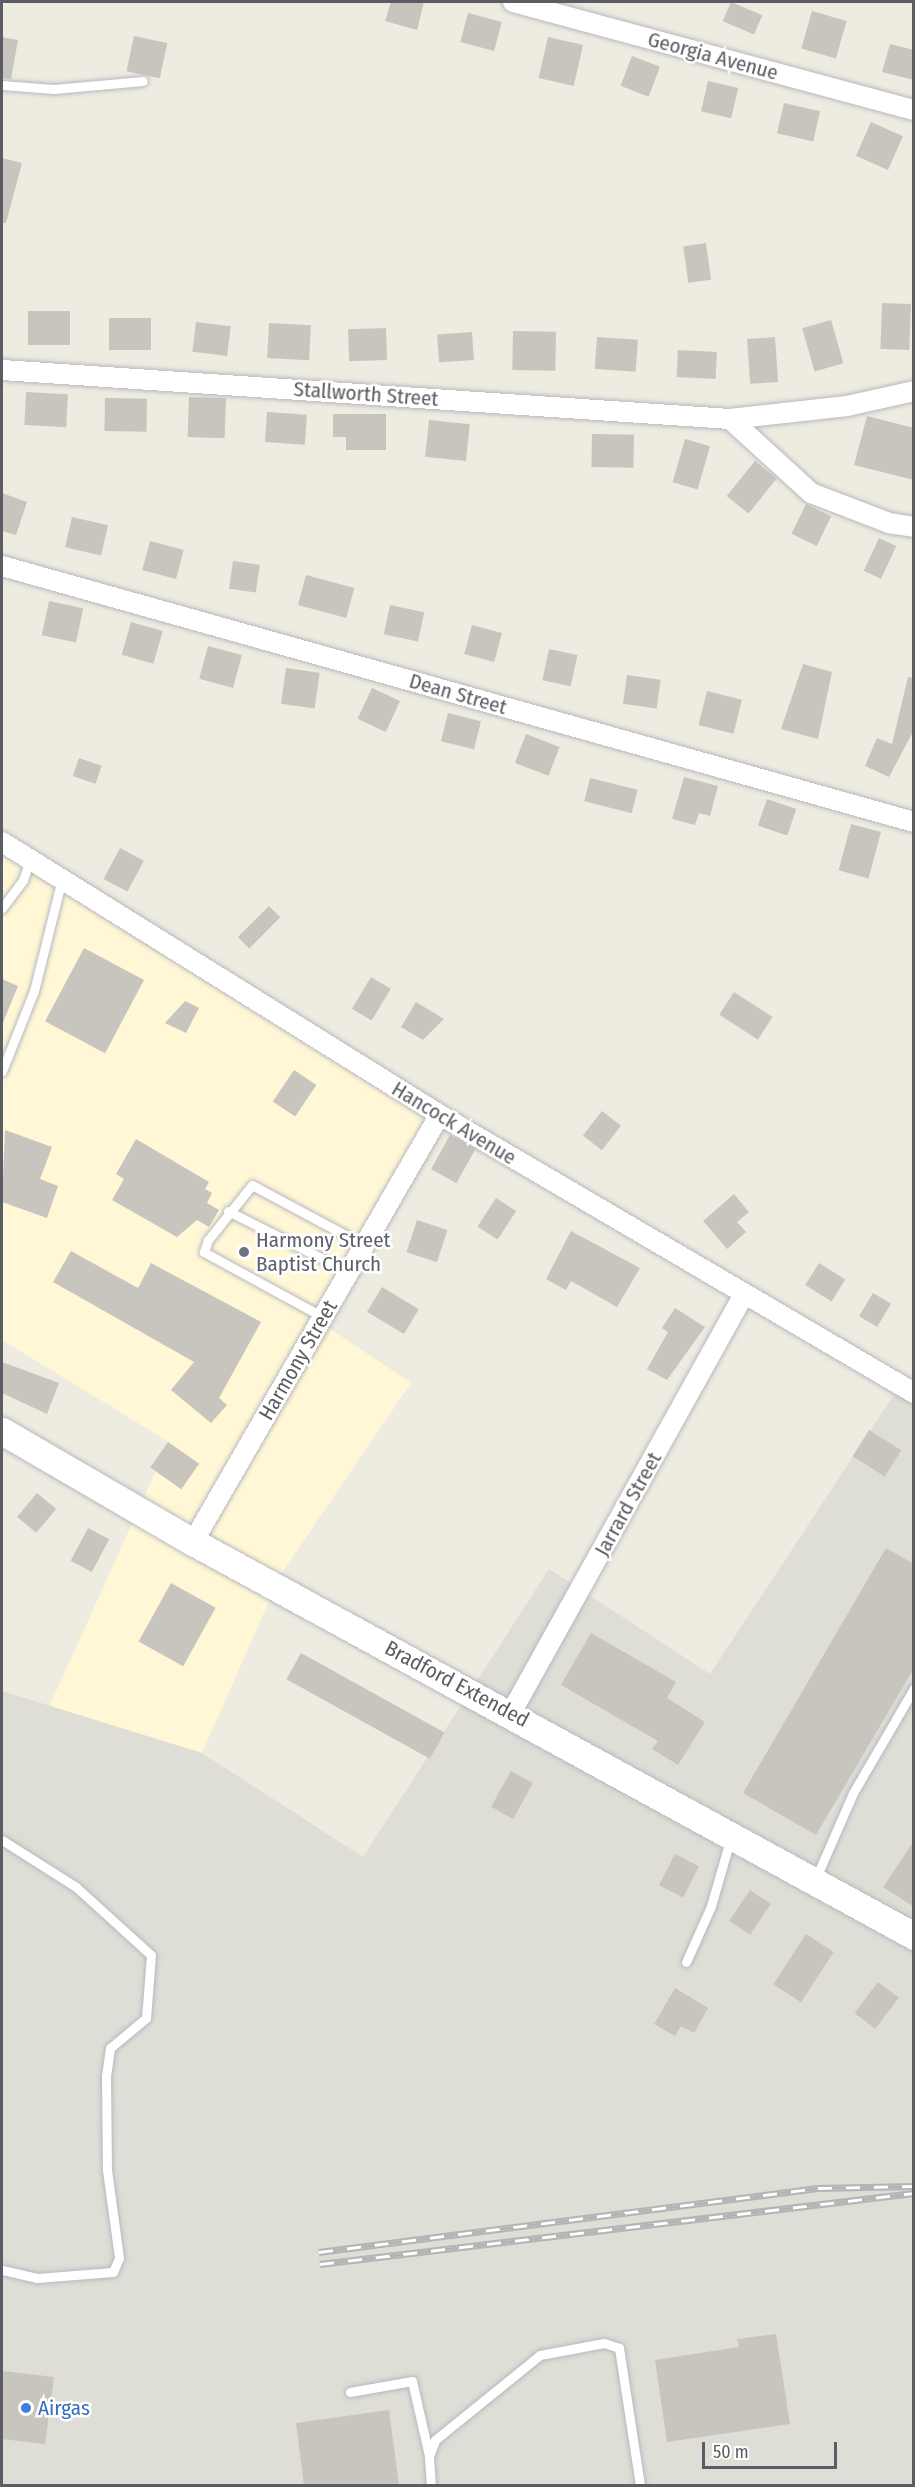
<!DOCTYPE html>
<html>
<head>
<meta charset="utf-8">
<style>
  body { margin:0 }
  #map { position:relative; width:915px; height:2487px; overflow:hidden; background:#eeebe1; font-family:"Fira Sans Condensed",sans-serif }
  div>[style] { position:absolute }
  [style*='--x'] { left:calc(var(--x)*1px); top:calc(var(--y)*1px); width:calc(var(--w)*1px); rotate:calc(var(--a)*1deg) }
  .commercial>* { inset:0; background:#fff7d5 }
  .industrial>* { inset:0; background:#deddd6 }
  .building>* { inset:0; background:#c8c5be; transform-origin:0 0 }
  .roads { filter:drop-shadow(0 0 2px #b7b9bf) drop-shadow(0 0 2px #b7b9bf) }
  .lane>* { height:9px; margin:-4.5px; padding:0 4.5px; transform-origin:4.5px; border-radius:4.5px; background:#fff }
  .street>* { height:20px; margin:-10px; padding:0 10px; transform-origin:10px; border-radius:10px; background:#fff }
  .secondary>* { height:27px; margin:-13.5px; padding:0 13.5px; transform-origin:13.5px; border-radius:13.5px; background:#fff }
  .rail>* { height:7px; margin-top:-3.5px; transform-origin:0; background:repeating-linear-gradient(90deg,#fff 0 14px,#b3b4b4 0 28px); box-sizing:border-box; border-block:2px solid #b3b4b4 }
  .dots>* { width:16px; height:16px; translate:-50% -50%; box-sizing:border-box; border:3px solid #fff; border-radius:50% }
  span { translate:-50% -50%; white-space:nowrap; text-align:center; line-height:1.15; -webkit-text-stroke:5px #fff; paint-order:stroke }
  .street-label { font-size:21px; color:#5a5d63 }
  .worship-label { font-size:21px; color:#5b616d }
  .left { translate:0 -50%; text-align:left }
  .shop-label { font-size:21px; color:#366cbe }
  .frame { position:absolute; inset:0; border:3px solid #5a5d63; pointer-events:none }
  .scale { position:absolute; left:702px; top:2442px; width:135px; height:27px; box-sizing:border-box; border:3px solid #5a5d63; border-top:0; padding-left:8px; font-size:18px; line-height:21px; white-space:nowrap; color:#5a5d63; -webkit-text-stroke:4px #fff; paint-order:stroke }
</style>
</head>
<body>
<div id="map">
  <div class="commercial">
    <i style="clip-path:polygon(2px 846px,451px 1114px,329px 1328px,411px 1383px,281px 1574px,202px 1753px,49px 1707px,169px 1442px,2px 1340px)"></i>
  </div>
  <div class="industrial">
    <i style="clip-path:polygon(901px 1384px,913px 1392px,913px 2485px,2px 2486px,2px 1691px,202px 1753px,363px 1857px,549px 1569px,710px 1674px)"></i>
  </div>
  <div class="building">
    <i style="clip-path:polygon(391px 2px,424px 2px,417px 30px,385px 21px)"></i>
    <i style="left:731px;top:2px;width:34px;height:21px;rotate:23deg"></i>
    <i style="left:812px;top:11px;width:36px;height:39px;rotate:16deg"></i>
    <i style="left:468px;top:13px;width:35px;height:30px;rotate:15deg"></i>
    <i style="left:134px;top:36px;width:34px;height:36px;rotate:12deg"></i>
    <i style="clip-path:polygon(2px 37px,18px 40px,11px 79px,2px 78px)"></i>
    <i style="left:548px;top:37px;width:36px;height:42px;rotate:13deg"></i>
    <i style="clip-path:polygon(890px 44px,914px 50px,914px 80px,882px 72px)"></i>
    <i style="left:632px;top:56px;width:30px;height:32px;rotate:21deg"></i>
    <i style="left:708px;top:81px;width:31px;height:31px;rotate:13deg"></i>
    <i style="left:784px;top:103px;width:37px;height:31px;rotate:13deg"></i>
    <i style="left:871px;top:122px;width:35px;height:37px;rotate:24deg"></i>
    <i style="clip-path:polygon(2px 158px,22px 163px,6px 223px,2px 223px)"></i>
    <i style="left:706px;top:243px;width:37px;height:23px;rotate:82deg"></i>
    <i style="left:882px;top:303px;width:29px;height:46px;rotate:2deg"></i>
    <i style="left:28px;top:311px;width:42px;height:34px"></i>
    <i style="left:151px;top:318px;width:32px;height:42px;rotate:90deg"></i>
    <i style="left:831px;top:320px;width:45px;height:30px;rotate:74deg"></i>
    <i style="left:196px;top:322px;width:35px;height:30px;rotate:7deg"></i>
    <i style="left:269px;top:323px;width:42px;height:35px;rotate:3deg"></i>
    <i style="left:386px;top:328px;width:32px;height:38px;rotate:88deg"></i>
    <i style="left:513px;top:331px;width:43px;height:39px;rotate:1deg"></i>
    <i style="left:472px;top:332px;width:28px;height:35px;rotate:86deg"></i>
    <i style="left:597px;top:337px;width:41px;height:32px;rotate:4deg"></i>
    <i style="left:775px;top:337px;width:45px;height:28px;rotate:86deg"></i>
    <i style="left:678px;top:350px;width:39px;height:27px;rotate:3deg"></i>
    <i style="left:26px;top:392px;width:42px;height:33px;rotate:3deg"></i>
    <i style="left:189px;top:397px;width:37px;height:40px;rotate:2deg"></i>
    <i style="left:105px;top:398px;width:42px;height:33px;rotate:1deg"></i>
    <i style="left:267px;top:412px;width:40px;height:30px;rotate:4deg"></i>
    <i style="clip-path:polygon(333px 414px,386px 414px,386px 450px,346px 450px,346px 437px,333px 437px)"></i>
    <i style="clip-path:polygon(867px 416px,914px 428px,914px 480px,854px 465px)"></i>
    <i style="left:429px;top:420px;width:41px;height:37px;rotate:6deg"></i>
    <i style="left:592px;top:434px;width:42px;height:33px;rotate:1deg"></i>
    <i style="left:685px;top:439px;width:26px;height:45px;rotate:16deg"></i>
    <i style="left:755px;top:461px;width:28px;height:45px;rotate:39deg"></i>
    <i style="clip-path:polygon(2px 493px,27px 502px,16px 535px,2px 531px)"></i>
    <i style="left:806px;top:504px;width:28px;height:33px;rotate:26deg"></i>
    <i style="left:72px;top:517px;width:37px;height:31px;rotate:13deg"></i>
    <i style="left:879px;top:538px;width:19px;height:36px;rotate:25deg"></i>
    <i style="left:150px;top:541px;width:35px;height:30px;rotate:15deg"></i>
    <i style="left:233px;top:561px;width:27px;height:28px;rotate:8deg"></i>
    <i style="left:306px;top:575px;width:50px;height:31px;rotate:15deg"></i>
    <i style="left:49px;top:601px;width:35px;height:35px;rotate:12deg"></i>
    <i style="left:390px;top:605px;width:35px;height:30px;rotate:12deg"></i>
    <i style="left:131px;top:622px;width:33px;height:34px;rotate:16deg"></i>
    <i style="left:472px;top:625px;width:31px;height:30px;rotate:15deg"></i>
    <i style="left:208px;top:646px;width:35px;height:34px;rotate:15deg"></i>
    <i style="left:549px;top:649px;width:29px;height:32px;rotate:12deg"></i>
    <i style="clip-path:polygon(803px 664px,832px 672px,818px 739px,781px 729px)"></i>
    <i style="left:286px;top:668px;width:34px;height:36px;rotate:8deg"></i>
    <i style="left:627px;top:675px;width:34px;height:29px;rotate:8deg"></i>
    <i style="clip-path:polygon(908px 677px,914px 678px,914px 730px,889px 777px,865px 766px,877px 738px,892px 744px)"></i>
    <i style="left:372px;top:688px;width:31px;height:34px;rotate:25deg"></i>
    <i style="left:707px;top:691px;width:36px;height:35px;rotate:14deg"></i>
    <i style="left:448px;top:713px;width:34px;height:29px;rotate:14deg"></i>
    <i style="left:526px;top:734px;width:36px;height:31px;rotate:21deg"></i>
    <i style="left:79px;top:758px;width:24px;height:19px;rotate:19deg"></i>
    <i style="clip-path:polygon(684px 777px,718px 786px,710px 816px,699px 813px,695px 825px,672px 819px)"></i>
    <i style="left:590px;top:778px;width:49px;height:24px;rotate:14deg"></i>
    <i style="left:767px;top:799px;width:31px;height:28px;rotate:19deg"></i>
    <i style="left:851px;top:824px;width:31px;height:48px;rotate:15deg"></i>
    <i style="left:120px;top:848px;width:27px;height:35px;rotate:28deg"></i>
    <i style="left:269px;top:906px;width:16px;height:44px;rotate:45deg"></i>
    <i style="left:84px;top:948px;width:68px;height:83px;rotate:28deg"></i>
    <i style="left:371px;top:977px;width:23px;height:37px;rotate:31deg"></i>
    <i style="clip-path:polygon(2px 979px,18px 986px,2px 1025px)"></i>
    <i style="left:734px;top:992px;width:46px;height:27px;rotate:33deg"></i>
    <i style="clip-path:polygon(185px 1001px,199px 1008px,186px 1033px,165px 1023px)"></i>
    <i style="clip-path:polygon(416px 1002px,444px 1019px,423px 1040px,401px 1027px)"></i>
    <i style="left:294px;top:1070px;width:27px;height:38px;rotate:34deg"></i>
    <i style="left:602px;top:1111px;width:24px;height:31px;rotate:38deg"></i>
    <i style="clip-path:polygon(5px 1130px,52px 1147px,40px 1179px,58px 1186px,47px 1218px,2px 1202px)"></i>
    <i style="left:450px;top:1135px;width:29px;height:39px;rotate:29deg"></i>
    <i style="clip-path:polygon(136px 1139px,209px 1182px,205px 1189px,212px 1193px,207px 1203px,219px 1210px,209px 1227px,197px 1220px,177px 1237px,112px 1200px,124px 1179px,116px 1174px)"></i>
    <i style="clip-path:polygon(734px 1194px,749px 1212px,737px 1222px,746px 1232px,727px 1249px,703px 1221px)"></i>
    <i style="left:496px;top:1198px;width:24px;height:34px;rotate:33deg"></i>
    <i style="left:417px;top:1220px;width:32px;height:34px;rotate:18deg"></i>
    <i style="clip-path:polygon(571px 1231px,640px 1268px,617px 1307px,571px 1281px,566px 1290px,546px 1279px)"></i>
    <i style="clip-path:polygon(71px 1251px,138px 1288px,151px 1263px,261px 1322px,219px 1398px,227px 1405px,211px 1423px,171px 1390px,194px 1362px,53px 1282px)"></i>
    <i style="left:819px;top:1263px;width:31px;height:26px;rotate:32deg"></i>
    <i style="left:382px;top:1287px;width:43px;height:29px;rotate:31deg"></i>
    <i style="left:873px;top:1293px;width:21px;height:27px;rotate:31deg"></i>
    <i style="clip-path:polygon(675px 1308px,705px 1327px,667px 1380px,647px 1369px,668px 1332px,662px 1328px)"></i>
    <i style="clip-path:polygon(2px 1362px,59px 1383px,47px 1414px,2px 1393px)"></i>
    <i style="left:869px;top:1430px;width:38px;height:31px;rotate:32deg"></i>
    <i style="left:168px;top:1442px;width:38px;height:31px;rotate:35deg"></i>
    <i style="left:37px;top:1493px;width:25px;height:31px;rotate:40deg"></i>
    <i style="left:88px;top:1528px;width:24px;height:37px;rotate:28deg"></i>
    <i style="clip-path:polygon(886px 1548px,914px 1564px,914px 1668px,816px 1835px,743px 1793px)"></i>
    <i style="left:171px;top:1583px;width:51px;height:67px;rotate:29deg"></i>
    <i style="clip-path:polygon(591px 1633px,676px 1682px,667px 1698px,705px 1722px,678px 1765px,652px 1749px,658px 1741px,561px 1685px)"></i>
    <i style="left:301px;top:1653px;width:164px;height:30px;rotate:29deg"></i>
    <i style="left:511px;top:1771px;width:25px;height:41px;rotate:29deg"></i>
    <i style="clip-path:polygon(914px 1841px,914px 1907px,883px 1887px)"></i>
    <i style="left:675px;top:1854px;width:27px;height:35px;rotate:27deg"></i>
    <i style="left:750px;top:1890px;width:25px;height:37px;rotate:34deg"></i>
    <i style="left:806px;top:1934px;width:33px;height:60px;rotate:33deg"></i>
    <i style="left:878px;top:1982px;width:26px;height:39px;rotate:37deg"></i>
    <i style="clip-path:polygon(675px 1988px,708px 2008px,694px 2033px,681px 2026px,675px 2036px,654px 2024px)"></i>
    <i style="clip-path:polygon(776px 2334px,790px 2424px,667px 2442px,655px 2360px,739px 2347px,737px 2339px)"></i>
    <i style="clip-path:polygon(2px 2371px,54px 2377px,45px 2444px,2px 2439px)"></i>
    <i style="clip-path:polygon(389px 2410px,399px 2486px,304px 2486px,296px 2423px)"></i>
  </div>
  <div class="roads">
    <div class="lane">
      <i style="--x:2;--y:85;--w:52;--a:4.4"></i>
      <i style="--x:54;--y:89;--w:89;--a:-5.1"></i>
      <i style="--x:2;--y:908;--w:35;--a:-53"></i>
      <i style="--x:23;--y:880;--w:21;--a:-71"></i>
      <i style="--x:2;--y:1071;--w:86;--a:-68.2"></i>
      <i style="--x:34;--y:991;--w:115;--a:-76"></i>
      <i style="--x:228;--y:1211;--w:136;--a:26.8"></i>
      <i style="--x:323;--y:1317;--w:136;--a:-151.4"></i>
      <i style="--x:204;--y:1252;--w:13;--a:-72"></i>
      <i style="--x:208;--y:1240;--w:70;--a:-51.3"></i>
      <i style="--x:252;--y:1185;--w:127;--a:28.2"></i>
      <i style="--x:2;--y:1840;--w:88;--a:32.4"></i>
      <i style="--x:76;--y:1887;--w:101;--a:42.2"></i>
      <i style="--x:151;--y:1955;--w:63;--a:94.5"></i>
      <i style="--x:146;--y:2018;--w:47;--a:140.2"></i>
      <i style="--x:110;--y:2048;--w:27;--a:98"></i>
      <i style="--x:106;--y:2075;--w:95;--a:89.4"></i>
      <i style="--x:107;--y:2170;--w:89;--a:82.2"></i>
      <i style="--x:119;--y:2258;--w:15;--a:113"></i>
      <i style="--x:113;--y:2272;--w:76;--a:175.5"></i>
      <i style="--x:37;--y:2278;--w:36;--a:-167"></i>
      <i style="--x:815;--y:1880;--w:95;--a:-66.4"></i>
      <i style="--x:853;--y:1793;--w:121;--a:-59.8"></i>
      <i style="--x:686;--y:1962;--w:61;--a:-65.9"></i>
      <i style="--x:711;--y:1906;--w:69;--a:-73.9"></i>
      <i style="--x:350;--y:2392;--w:63;--a:-10.1"></i>
      <i style="--x:412;--y:2381;--w:77;--a:77.2"></i>
      <i style="--x:431;--y:2486;--w:30;--a:-94"></i>
      <i style="--x:429;--y:2456;--w:17;--a:-69"></i>
      <i style="--x:435;--y:2440;--w:135;--a:-39"></i>
      <i style="--x:540;--y:2355;--w:65;--a:-10.6"></i>
      <i style="--x:604;--y:2343;--w:16;--a:18"></i>
      <i style="--x:619;--y:2348;--w:140;--a:81.3"></i>
    </div>
    <div class="street">
      <i style="--x:513;--y:2;--w:415;--a:15.1"></i>
      <i style="--x:2;--y:370;--w:730;--a:3.85"></i>
      <i style="--x:730;--y:419;--w:110;--a:42.4"></i>
      <i style="--x:811;--y:493;--w:84;--a:21"></i>
      <i style="--x:889;--y:523;--w:25;--a:9"></i>
      <i style="--x:730;--y:419;--w:118;--a:-6.3"></i>
      <i style="--x:847;--y:406;--w:69;--a:-12.6"></i>
      <i style="--x:2;--y:566;--w:947;--a:15.68"></i>
      <i style="--x:2;--y:842;--w:516;--a:31.93"></i>
      <i style="--x:440;--y:1115;--w:550;--a:30.39"></i>
      <i style="--x:193;--y:1542;--w:493;--a:-60"></i>
      <i style="--x:511;--y:1713;--w:479;--a:-60.9"></i>
    </div>
    <div class="secondary">
      <i style="--x:2;--y:1431;--w:221;--a:30.2"></i>
      <i style="--x:193;--y:1542;--w:822;--a:28.65"></i>
    </div>
  </div>
  <div class="rail">
    <i style="--x:319;--y:2252;--w:503;--a:-7.31"></i>
    <i style="--x:818;--y:2188;--w:96;--a:-1.2"></i>
    <i style="--x:320;--y:2264;--w:598;--a:-6.82"></i>
  </div>
  <div class="dots">
    <i style="left:244px;top:1252px;background:#6b7280"></i>
    <i style="left:26px;top:2408px;background:#3f7fe0"></i>
  </div>
  <div class="street-label">
    <span style="left:713px;top:56px;rotate:15deg">Georgia Avenue</span>
    <span style="left:366px;top:394px;rotate:4deg">Stallworth Street</span>
    <span style="left:458px;top:694px;rotate:16deg">Dean Street</span>
    <span style="left:454px;top:1123px;rotate:31deg">Hancock Avenue</span>
    <span style="left:298px;top:1360px;rotate:-60deg">Harmony Street</span>
    <span style="left:628px;top:1504px;rotate:-61deg">Jarrard Street</span>
    <span style="left:457px;top:1684px;rotate:28deg">Bradford Extended</span>
  </div>
  <div class="worship-label">
    <span class="left" style="left:256px;top:1252px">Harmony Street<br>Baptist Church</span>
  </div>
  <div class="shop-label">
    <span class="left" style="left:38px;top:2408px">Airgas</span>
  </div>
  <div class="frame"></div>
  <div class="scale">50 m</div>
</div>
</body>
</html>
